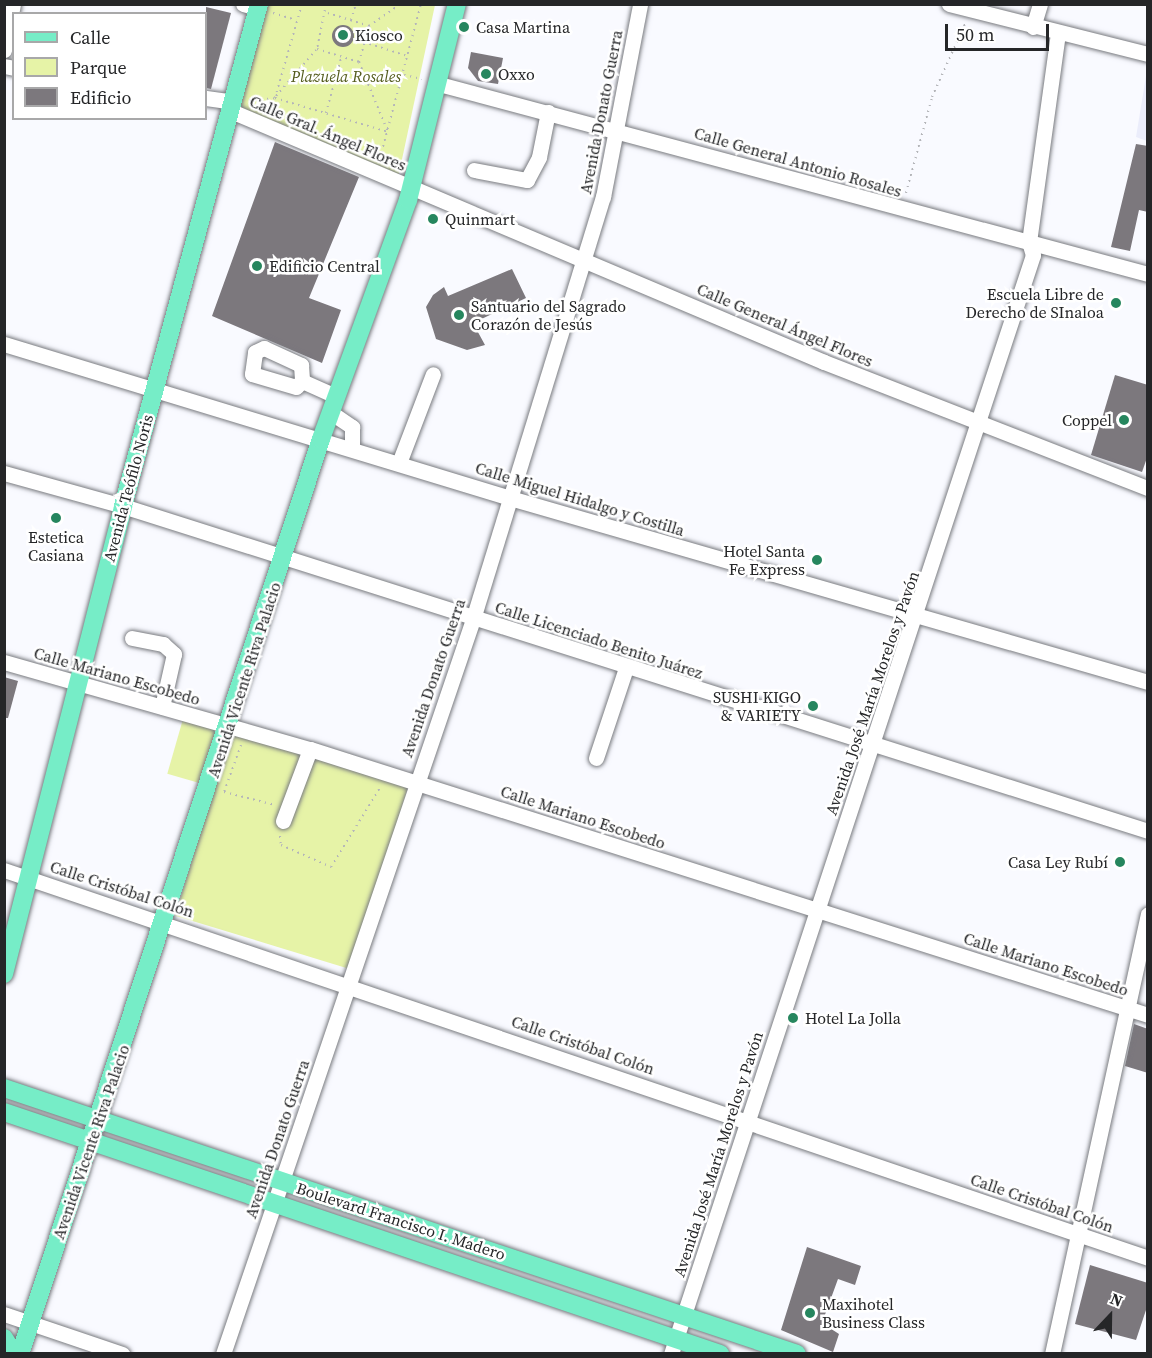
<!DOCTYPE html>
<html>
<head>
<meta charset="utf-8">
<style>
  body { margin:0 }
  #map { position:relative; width:1152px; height:1358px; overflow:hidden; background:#f9faff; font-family:"Source Serif 4",serif }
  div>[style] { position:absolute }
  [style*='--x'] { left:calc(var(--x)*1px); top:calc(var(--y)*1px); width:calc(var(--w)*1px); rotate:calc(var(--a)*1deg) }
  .built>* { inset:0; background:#ebedfb }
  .green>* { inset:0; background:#e6f3a7; transform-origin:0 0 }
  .building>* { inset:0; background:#7c787d }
  .round { border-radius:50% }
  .path>* { height:2px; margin-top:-1px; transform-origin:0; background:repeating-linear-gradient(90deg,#b4b5b9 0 1.5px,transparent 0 6px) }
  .roads { filter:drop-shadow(0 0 2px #797b80) drop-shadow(0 0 2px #797b80) }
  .minor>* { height:15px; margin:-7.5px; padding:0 7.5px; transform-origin:7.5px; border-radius:7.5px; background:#fff }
  .major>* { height:18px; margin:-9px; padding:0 9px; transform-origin:9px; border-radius:9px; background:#76edc7 }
  .dots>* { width:16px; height:16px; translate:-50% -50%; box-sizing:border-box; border:3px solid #fff; border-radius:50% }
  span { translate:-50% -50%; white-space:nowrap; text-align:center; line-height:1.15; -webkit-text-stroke:5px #fff; paint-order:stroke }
  .poi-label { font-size:16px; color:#252628 }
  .left { translate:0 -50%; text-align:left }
  .right { translate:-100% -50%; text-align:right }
  .park-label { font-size:16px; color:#545c1d; font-style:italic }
  .street-label { font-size:16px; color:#252628 }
  .frame { position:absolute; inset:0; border:6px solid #252628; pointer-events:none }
  .legend { position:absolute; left:12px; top:12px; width:195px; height:108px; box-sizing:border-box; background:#fff; border:2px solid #a8a8a9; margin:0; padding:8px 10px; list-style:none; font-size:18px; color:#252628 }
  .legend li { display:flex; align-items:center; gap:12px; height:30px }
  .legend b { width:30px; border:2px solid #a8a8a9 }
  .north { position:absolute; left:1080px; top:1286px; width:60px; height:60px; -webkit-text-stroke:4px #fff; paint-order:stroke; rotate:22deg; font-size:16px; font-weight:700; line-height:24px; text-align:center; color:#252628 }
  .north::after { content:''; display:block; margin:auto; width:21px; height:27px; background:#252628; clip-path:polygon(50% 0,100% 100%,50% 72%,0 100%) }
  .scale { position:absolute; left:945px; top:24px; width:104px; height:27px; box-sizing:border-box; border:3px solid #252628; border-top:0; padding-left:8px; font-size:18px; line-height:21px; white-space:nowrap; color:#252628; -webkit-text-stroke:4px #fff; paint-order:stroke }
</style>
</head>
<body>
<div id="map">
  <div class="built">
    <i style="clip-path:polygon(1147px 70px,1147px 141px,1136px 137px)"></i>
  </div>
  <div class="green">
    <i style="clip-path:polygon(264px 5px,435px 5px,398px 178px,236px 109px)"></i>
    <i style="left:183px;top:719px;width:35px;height:57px;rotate:16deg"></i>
    <i style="left:231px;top:733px;width:185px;height:191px;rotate:17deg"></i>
  </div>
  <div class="building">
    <i style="clip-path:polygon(206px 7px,231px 13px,211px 89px,206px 88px)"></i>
    <i class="round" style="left:332px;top:25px;width:22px;height:22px"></i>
    <i style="clip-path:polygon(471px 52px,503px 58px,498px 84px,478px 81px,468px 68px)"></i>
    <i style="clip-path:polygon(275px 142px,359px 177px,309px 298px,341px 310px,322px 363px,212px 316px)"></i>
    <i style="clip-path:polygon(1136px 144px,1148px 146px,1148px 212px,1139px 210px,1130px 251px,1111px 247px)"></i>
    <i style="clip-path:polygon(512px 269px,526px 298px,473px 323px,485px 345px,467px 350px,436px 339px,426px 307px,433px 295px,444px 287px,448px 296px)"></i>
    <i style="clip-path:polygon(1115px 375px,1148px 385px,1148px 455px,1142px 472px,1091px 455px)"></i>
    <i style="clip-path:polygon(4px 677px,18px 681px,8px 718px,4px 718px)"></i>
    <i style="clip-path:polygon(1134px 1024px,1148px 1029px,1148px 1073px,1125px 1066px)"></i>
    <i style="clip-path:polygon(807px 1247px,861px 1266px,855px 1285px,838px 1279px,822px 1323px,839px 1334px,833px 1352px,781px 1330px)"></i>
    <i style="clip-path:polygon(1090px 1265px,1148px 1283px,1148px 1304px,1136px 1340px,1075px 1324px)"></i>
  </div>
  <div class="path">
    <i style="--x:326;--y:4;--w:46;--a:101.3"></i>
    <i style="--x:317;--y:49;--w:44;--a:17.2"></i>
    <i style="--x:359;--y:62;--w:37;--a:-74"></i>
    <i style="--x:369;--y:26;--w:43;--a:-162.4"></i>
    <i style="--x:273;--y:13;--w:24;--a:17"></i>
    <i style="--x:351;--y:20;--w:17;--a:-73"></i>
    <i style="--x:369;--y:26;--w:39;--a:-35"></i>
    <i style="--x:364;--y:42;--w:45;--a:18"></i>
    <i style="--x:359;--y:62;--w:76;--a:67.5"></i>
    <i style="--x:404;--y:75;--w:18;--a:13"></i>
    <i style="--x:276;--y:96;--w:61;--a:-49"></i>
    <i style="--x:275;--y:98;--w:98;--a:-74"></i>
    <i style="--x:249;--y:100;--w:26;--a:-4"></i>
    <i style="--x:275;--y:98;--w:118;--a:16.7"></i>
    <i style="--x:326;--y:113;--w:57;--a:-74.7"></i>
    <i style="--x:380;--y:158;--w:159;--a:-75.1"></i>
    <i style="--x:906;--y:193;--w:99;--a:-74.8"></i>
    <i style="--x:932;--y:97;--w:80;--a:-65.7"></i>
    <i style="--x:241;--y:745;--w:50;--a:109.9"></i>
    <i style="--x:224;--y:792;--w:53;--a:14.3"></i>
    <i style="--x:280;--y:836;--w:9;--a:84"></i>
    <i style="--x:281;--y:845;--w:55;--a:23.7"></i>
    <i style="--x:331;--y:867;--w:95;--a:-58.3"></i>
  </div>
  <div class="roads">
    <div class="minor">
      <i style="--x:243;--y:4;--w:16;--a:15"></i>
      <i style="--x:949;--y:4;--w:205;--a:14.1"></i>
      <i style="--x:1033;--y:27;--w:24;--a:-73"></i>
      <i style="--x:4;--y:50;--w:47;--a:-78.9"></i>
      <i style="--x:4;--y:66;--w:10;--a:11"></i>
      <i style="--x:439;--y:84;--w:734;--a:15"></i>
      <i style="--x:206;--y:98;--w:27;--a:8"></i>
      <i style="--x:231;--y:111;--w:644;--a:22.94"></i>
      <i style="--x:824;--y:362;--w:348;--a:21.3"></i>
      <i style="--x:474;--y:170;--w:54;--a:10.7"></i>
      <i style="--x:527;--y:180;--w:26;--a:-62"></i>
      <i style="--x:539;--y:157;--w:46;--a:-78.7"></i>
      <i style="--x:4;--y:344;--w:529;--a:16.93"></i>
      <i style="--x:510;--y:498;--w:664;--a:16.09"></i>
      <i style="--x:264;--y:348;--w:41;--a:24.7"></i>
      <i style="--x:301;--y:365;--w:16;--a:86"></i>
      <i style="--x:302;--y:381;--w:8;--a:135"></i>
      <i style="--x:296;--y:387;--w:46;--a:-163.5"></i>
      <i style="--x:252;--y:374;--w:22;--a:-82"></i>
      <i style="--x:255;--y:352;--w:10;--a:-24"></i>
      <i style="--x:302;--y:381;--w:37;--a:24"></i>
      <i style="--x:330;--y:412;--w:27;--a:34"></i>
      <i style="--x:352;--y:427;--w:21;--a:90"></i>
      <i style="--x:399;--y:463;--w:95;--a:-69.1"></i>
      <i style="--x:4;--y:473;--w:123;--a:15.5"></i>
      <i style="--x:123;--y:506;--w:1075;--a:17.59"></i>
      <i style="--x:132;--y:638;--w:32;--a:11"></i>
      <i style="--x:163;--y:644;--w:15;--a:42"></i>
      <i style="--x:174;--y:654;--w:54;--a:102.8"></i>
      <i style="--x:4;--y:662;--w:318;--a:15.9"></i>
      <i style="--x:310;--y:749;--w:879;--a:17.61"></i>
      <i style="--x:596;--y:758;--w:95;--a:-71.6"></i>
      <i style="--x:283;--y:821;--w:77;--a:-69.4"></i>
      <i style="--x:4;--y:870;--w:1208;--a:18.73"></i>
      <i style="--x:4;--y:1314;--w:125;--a:18.7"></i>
      <i style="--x:223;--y:1354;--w:776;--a:-71.21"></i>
      <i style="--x:473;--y:619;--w:442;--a:-72.9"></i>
      <i style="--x:603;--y:197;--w:197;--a:-79.1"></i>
      <i style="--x:671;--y:1354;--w:1157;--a:-71.77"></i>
      <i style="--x:1033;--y:255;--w:14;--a:-107"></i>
      <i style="--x:1029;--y:242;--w:210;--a:-82.1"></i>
      <i style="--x:1052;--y:1354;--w:450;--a:-77.7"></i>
    </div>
    <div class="major">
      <i style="--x:4;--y:974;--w:483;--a:-75.7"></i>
      <i style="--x:123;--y:506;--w:520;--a:-74.84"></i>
      <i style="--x:4;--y:1088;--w:836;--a:18.54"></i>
      <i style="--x:4;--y:1112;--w:756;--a:18.67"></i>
      <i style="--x:4;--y:1338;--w:19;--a:58"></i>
      <i style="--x:20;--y:1354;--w:963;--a:-71.79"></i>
      <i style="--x:321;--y:439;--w:254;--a:-70"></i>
      <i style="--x:408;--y:200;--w:202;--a:-76"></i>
    </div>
  </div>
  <div class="dots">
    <i style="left:464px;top:27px;background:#26865e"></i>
    <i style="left:343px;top:35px;background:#26865e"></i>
    <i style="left:486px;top:74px;background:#26865e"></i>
    <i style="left:433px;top:219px;background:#26865e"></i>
    <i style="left:257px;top:266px;background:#26865e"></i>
    <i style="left:1116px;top:303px;background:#26865e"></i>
    <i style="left:459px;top:315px;background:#26865e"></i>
    <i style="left:1124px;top:420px;background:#26865e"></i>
    <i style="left:56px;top:518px;background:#26865e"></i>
    <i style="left:817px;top:560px;background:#26865e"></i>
    <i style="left:813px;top:706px;background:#26865e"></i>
    <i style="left:1120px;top:862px;background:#26865e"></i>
    <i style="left:793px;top:1018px;background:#26865e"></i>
    <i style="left:810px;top:1313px;background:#26865e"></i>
  </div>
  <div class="poi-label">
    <span class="left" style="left:476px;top:27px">Casa Martina</span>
    <span class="left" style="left:355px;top:35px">Kiosco</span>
    <span class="left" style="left:498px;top:74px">Oxxo</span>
    <span class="left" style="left:445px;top:219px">Quinmart</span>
    <span class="left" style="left:269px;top:266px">Edificio Central</span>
    <span class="right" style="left:1104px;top:303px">Escuela Libre de<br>Derecho de SInaloa</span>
    <span class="left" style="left:471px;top:315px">Santuario del Sagrado<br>Corazón de Jesús</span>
    <span class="right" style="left:1112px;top:420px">Coppel</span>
    <span style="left:56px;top:546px">Estetica<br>Casiana</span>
    <span class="right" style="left:805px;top:560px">Hotel Santa<br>Fe Express</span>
    <span class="right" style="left:801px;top:706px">SUSHI KIGO<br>&amp; VARIETY</span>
    <span class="right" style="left:1108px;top:862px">Casa Ley Rubí</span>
    <span class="left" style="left:805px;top:1018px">Hotel La Jolla</span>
    <span class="left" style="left:822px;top:1313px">Maxihotel<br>Business Class</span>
  </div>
  <div class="park-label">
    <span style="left:346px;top:76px">Plazuela Rosales</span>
  </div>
  <div class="street-label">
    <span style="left:601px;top:112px;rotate:-79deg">Avenida Donato Guerra</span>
    <span style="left:328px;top:133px;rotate:23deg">Calle Gral. Ángel Flores</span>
    <span style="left:798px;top:162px;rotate:16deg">Calle General Antonio Rosales</span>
    <span style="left:785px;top:325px;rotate:23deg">Calle General Ángel Flores</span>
    <span style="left:128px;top:488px;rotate:-75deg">Avenida Teófilo Noris</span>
    <span style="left:580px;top:499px;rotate:17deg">Calle Miguel Hidalgo y Costilla</span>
    <span style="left:599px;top:640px;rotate:18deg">Calle Licenciado Benito Juárez</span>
    <span style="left:117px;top:676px;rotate:16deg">Calle Mariano Escobedo</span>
    <span style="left:433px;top:678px;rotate:-71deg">Avenida Donato Guerra</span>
    <span style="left:244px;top:680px;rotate:-72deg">Avenida Vicente Riva Palacio</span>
    <span style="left:872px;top:693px;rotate:-71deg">Avenida José María Morelos y Pavón</span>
    <span style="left:583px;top:817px;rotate:18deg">Calle Mariano Escobedo</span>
    <span style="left:122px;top:889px;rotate:18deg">Calle Cristóbal Colón</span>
    <span style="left:1046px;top:964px;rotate:18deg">Calle Mariano Escobedo</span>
    <span style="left:583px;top:1045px;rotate:19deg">Calle Cristóbal Colón</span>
    <span style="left:277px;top:1139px;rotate:-71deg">Avenida Donato Guerra</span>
    <span style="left:91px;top:1142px;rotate:-71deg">Avenida Vicente Riva Palacio</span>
    <span style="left:718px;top:1154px;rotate:-72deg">Avenida José María Morelos y Pavón</span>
    <span style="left:1042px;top:1203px;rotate:19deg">Calle Cristóbal Colón</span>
    <span style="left:401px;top:1221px;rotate:18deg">Boulevard Francisco I. Madero</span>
  </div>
  <div class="frame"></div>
  <ul class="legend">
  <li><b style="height:8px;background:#76edc7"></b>Calle</li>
  <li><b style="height:16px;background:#e6f3a7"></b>Parque</li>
  <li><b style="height:16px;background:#7c787d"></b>Edificio</li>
  </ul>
  <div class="north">N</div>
  <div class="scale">50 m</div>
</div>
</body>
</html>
